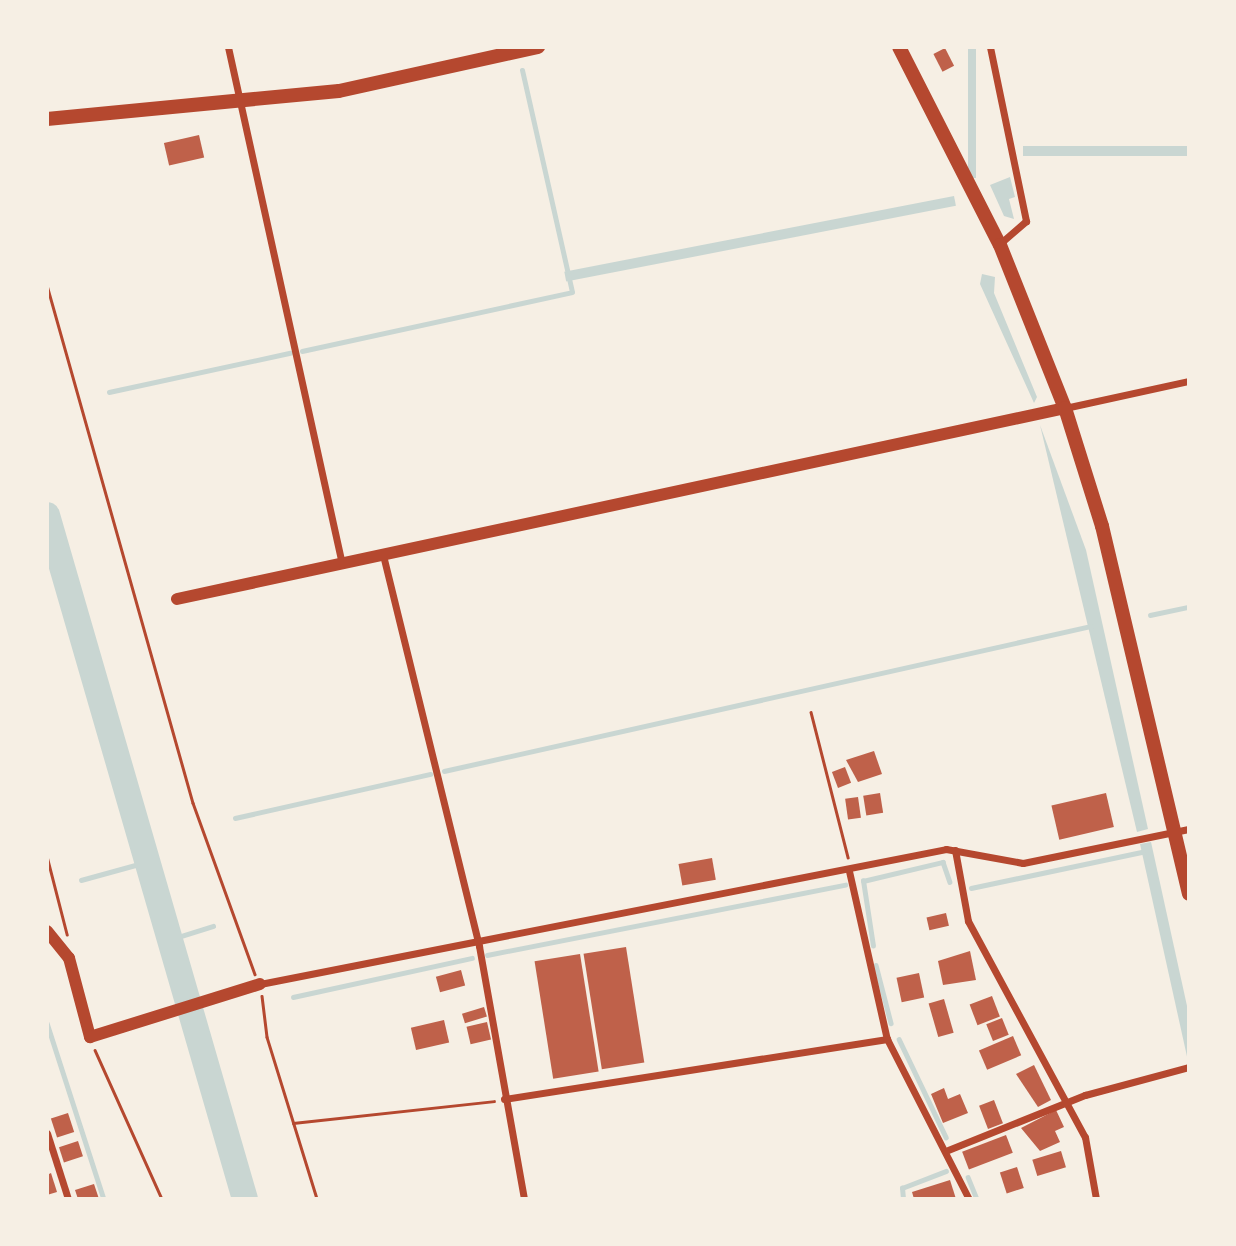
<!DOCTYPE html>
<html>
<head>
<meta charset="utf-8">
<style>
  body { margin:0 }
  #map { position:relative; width:1236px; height:1246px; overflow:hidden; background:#f6efe4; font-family:"Titillium Web",sans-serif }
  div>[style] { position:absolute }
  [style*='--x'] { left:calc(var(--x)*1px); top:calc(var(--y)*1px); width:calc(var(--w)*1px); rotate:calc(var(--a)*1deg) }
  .water>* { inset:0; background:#c9d6d2; transform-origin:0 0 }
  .stream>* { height:4.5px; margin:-2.25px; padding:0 2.25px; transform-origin:2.25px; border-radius:2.25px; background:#c9d6d2 }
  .river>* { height:26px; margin:-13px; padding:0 13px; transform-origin:13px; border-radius:13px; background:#c9d6d2 }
  .building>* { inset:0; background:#bf614a; transform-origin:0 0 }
  .path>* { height:2.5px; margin:-1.25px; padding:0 1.25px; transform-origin:1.25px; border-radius:1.25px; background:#b5482f }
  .minor>* { height:7px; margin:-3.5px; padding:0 3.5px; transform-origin:3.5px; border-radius:3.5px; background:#b5482f }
  .secondary>* { height:12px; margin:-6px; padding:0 6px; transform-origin:6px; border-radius:6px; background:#b5482f }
  .trunk>* { height:14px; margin:-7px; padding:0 7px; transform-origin:7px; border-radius:7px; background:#b5482f }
  span { translate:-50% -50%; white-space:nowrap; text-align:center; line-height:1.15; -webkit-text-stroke:6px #f6efe4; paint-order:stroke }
  .frame { position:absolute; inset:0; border:49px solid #f6efe4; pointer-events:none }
</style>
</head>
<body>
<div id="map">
  <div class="water">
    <i style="left:968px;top:47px;width:8px;height:131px"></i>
    <i style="left:1189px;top:146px;width:10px;height:166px;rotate:90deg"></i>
    <i style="clip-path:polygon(1010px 177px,1015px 197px,1009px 199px,1014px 219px,1004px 216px,990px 185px)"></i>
    <i style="left:954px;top:196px;width:10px;height:397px;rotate:79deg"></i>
    <i style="clip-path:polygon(982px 274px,995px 277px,994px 293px,1037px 397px,1034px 403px,980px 284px)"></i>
    <i style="clip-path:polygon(1040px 425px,1086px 550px,1148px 829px,1137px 832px)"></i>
    <i style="clip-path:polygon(1151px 842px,1189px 1015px,1188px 1061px,1140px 844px)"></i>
  </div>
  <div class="stream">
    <i style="--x:302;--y:351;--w:276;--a:-12.3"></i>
    <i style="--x:572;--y:292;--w:227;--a:-102.7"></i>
    <i style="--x:109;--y:392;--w:185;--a:-12.2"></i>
    <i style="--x:1150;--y:615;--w:40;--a:-12"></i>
    <i style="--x:444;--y:771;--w:663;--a:-12.63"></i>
    <i style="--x:235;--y:818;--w:200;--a:-12.7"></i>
    <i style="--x:81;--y:880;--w:72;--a:-15.4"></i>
    <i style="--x:971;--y:888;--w:175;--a:-11.9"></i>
    <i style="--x:172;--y:939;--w:43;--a:-17.6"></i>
    <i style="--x:873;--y:946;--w:66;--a:-98.7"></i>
    <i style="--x:863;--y:881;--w:82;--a:-13.4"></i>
    <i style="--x:943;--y:862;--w:21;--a:71"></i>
    <i style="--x:487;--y:955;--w:365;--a:-11.1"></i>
    <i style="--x:876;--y:965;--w:60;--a:75.5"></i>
    <i style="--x:293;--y:997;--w:183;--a:-12.3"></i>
    <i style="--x:47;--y:1023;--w:185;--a:72.1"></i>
    <i style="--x:899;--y:1039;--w:109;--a:64.4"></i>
    <i style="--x:968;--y:1177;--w:24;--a:68"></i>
    <i style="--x:903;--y:1199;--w:11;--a:-95"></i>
    <i style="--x:902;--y:1188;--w:47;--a:-21.1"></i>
  </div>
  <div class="river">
    <i style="--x:47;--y:515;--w:712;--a:73.86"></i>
  </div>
  <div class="building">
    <i style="left:945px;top:48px;width:20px;height:13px;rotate:63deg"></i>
    <i style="left:199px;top:135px;width:23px;height:36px;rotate:77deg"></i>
    <i style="clip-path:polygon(874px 751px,882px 774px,858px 782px,846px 760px)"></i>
    <i style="left:845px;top:767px;width:17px;height:14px;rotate:69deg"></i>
    <i style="left:880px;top:793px;width:20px;height:17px;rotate:81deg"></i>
    <i style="left:1106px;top:793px;width:35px;height:56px;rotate:77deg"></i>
    <i style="left:858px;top:797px;width:21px;height:13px;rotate:82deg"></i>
    <i style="left:712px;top:858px;width:22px;height:34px;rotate:80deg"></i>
    <i style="left:946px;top:913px;width:13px;height:20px;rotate:77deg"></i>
    <i style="left:626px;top:947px;width:117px;height:43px;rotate:81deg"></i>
    <i style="clip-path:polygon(970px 951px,976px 980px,943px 985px,938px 961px)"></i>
    <i style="left:580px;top:954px;width:119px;height:46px;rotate:81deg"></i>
    <i style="left:461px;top:970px;width:16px;height:26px;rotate:75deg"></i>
    <i style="left:919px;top:973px;width:25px;height:23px;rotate:78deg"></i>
    <i style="left:992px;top:996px;width:22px;height:24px;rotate:69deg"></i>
    <i style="left:944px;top:999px;width:35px;height:16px;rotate:74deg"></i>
    <i style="left:484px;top:1007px;width:10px;height:23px;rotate:73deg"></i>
    <i style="left:1002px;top:1018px;width:18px;height:17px;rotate:68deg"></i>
    <i style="left:444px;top:1020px;width:23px;height:34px;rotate:77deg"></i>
    <i style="left:487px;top:1022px;width:18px;height:21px;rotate:77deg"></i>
    <i style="left:1013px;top:1036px;width:21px;height:37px;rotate:67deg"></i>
    <i style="clip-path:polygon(1034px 1065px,1051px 1100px,1038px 1107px,1016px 1074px)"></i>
    <i style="clip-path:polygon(944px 1088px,948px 1099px,960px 1094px,968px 1113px,943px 1123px,931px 1094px)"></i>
    <i style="left:994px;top:1100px;width:25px;height:16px;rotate:69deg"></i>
    <i style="clip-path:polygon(1056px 1110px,1064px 1127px,1055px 1131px,1060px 1142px,1040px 1151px,1021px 1128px)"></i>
    <i style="left:68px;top:1113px;width:20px;height:18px;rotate:72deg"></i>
    <i style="left:1006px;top:1135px;width:19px;height:47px;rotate:69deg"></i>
    <i style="left:78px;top:1141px;width:16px;height:20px;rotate:72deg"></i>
    <i style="left:1061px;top:1151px;width:17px;height:30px;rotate:73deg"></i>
    <i style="left:1017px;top:1167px;width:22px;height:18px;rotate:72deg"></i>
    <i style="clip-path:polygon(51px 1173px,57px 1192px,47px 1195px,47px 1175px)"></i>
    <i style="clip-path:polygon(950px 1180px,956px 1199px,914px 1199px,912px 1192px)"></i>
    <i style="clip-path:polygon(94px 1184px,99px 1199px,78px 1199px,75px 1190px)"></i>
  </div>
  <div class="path">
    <i style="--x:47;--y:285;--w:538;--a:74.26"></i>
    <i style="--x:193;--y:803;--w:182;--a:70.1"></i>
    <i style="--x:811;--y:712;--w:150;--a:75.7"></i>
    <i style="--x:47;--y:856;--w:81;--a:75.6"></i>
    <i style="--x:262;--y:996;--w:41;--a:83"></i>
    <i style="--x:267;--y:1037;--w:170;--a:72.8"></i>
    <i style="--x:95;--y:1050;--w:163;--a:65.8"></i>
    <i style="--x:293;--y:1123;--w:202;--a:-6.2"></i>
  </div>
  <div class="minor">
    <i style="--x:228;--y:47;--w:529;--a:77.57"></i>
    <i style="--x:990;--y:47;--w:178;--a:78.3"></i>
    <i style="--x:1026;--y:221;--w:35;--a:139"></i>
    <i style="--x:1065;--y:408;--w:127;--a:-12.3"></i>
    <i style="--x:383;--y:555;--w:403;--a:76.2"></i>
    <i style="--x:479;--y:946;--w:257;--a:79.9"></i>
    <i style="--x:955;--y:850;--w:72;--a:79.6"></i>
    <i style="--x:968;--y:921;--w:246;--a:61.6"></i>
    <i style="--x:1085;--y:1137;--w:63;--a:79.9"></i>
    <i style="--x:849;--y:871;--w:172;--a:77.3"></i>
    <i style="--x:887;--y:1039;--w:180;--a:62.9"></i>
    <i style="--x:260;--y:984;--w:699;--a:-11.13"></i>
    <i style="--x:946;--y:849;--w:78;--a:10.3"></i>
    <i style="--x:1023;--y:863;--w:169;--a:-11.6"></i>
    <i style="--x:504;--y:1099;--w:388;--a:-8.9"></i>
    <i style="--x:47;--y:1133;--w:69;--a:72.3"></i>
    <i style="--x:948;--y:1150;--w:148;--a:-21.9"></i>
    <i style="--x:1085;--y:1095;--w:108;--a:-15.1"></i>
  </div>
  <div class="secondary">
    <i style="--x:177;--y:599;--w:908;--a:-12.14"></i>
    <i style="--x:47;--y:931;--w:35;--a:51"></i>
    <i style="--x:69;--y:958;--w:82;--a:75.1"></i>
    <i style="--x:90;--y:1037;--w:178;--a:-17.3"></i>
  </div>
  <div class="trunk">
    <i style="--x:899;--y:47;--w:222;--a:63"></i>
    <i style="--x:1000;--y:245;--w:175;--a:68.3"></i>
    <i style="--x:1065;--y:408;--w:124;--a:72.6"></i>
    <i style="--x:1102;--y:526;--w:378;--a:76.7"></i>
    <i style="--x:47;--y:119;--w:293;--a:-5.5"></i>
    <i style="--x:339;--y:91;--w:204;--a:-12.5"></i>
  </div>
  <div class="frame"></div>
</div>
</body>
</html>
